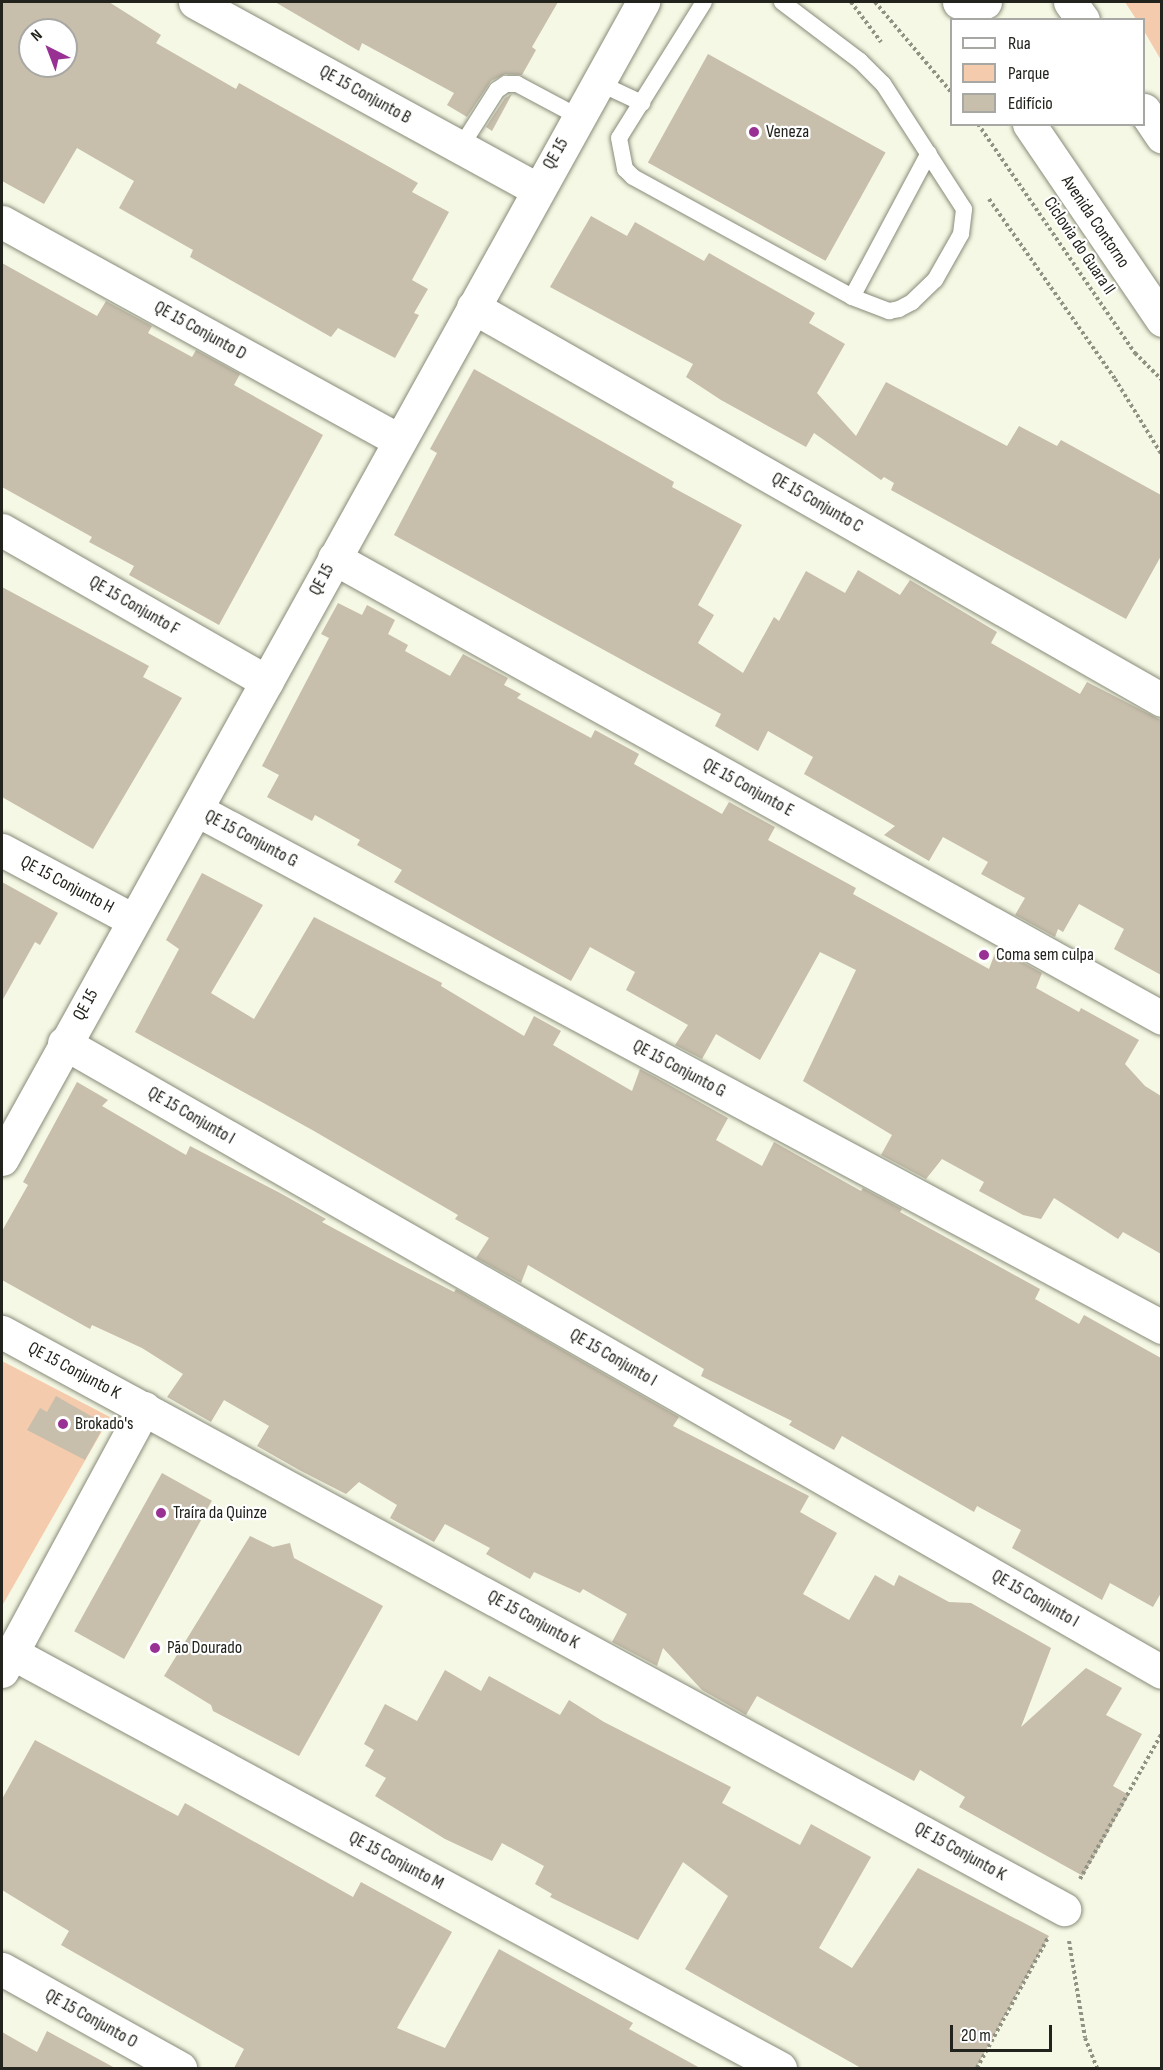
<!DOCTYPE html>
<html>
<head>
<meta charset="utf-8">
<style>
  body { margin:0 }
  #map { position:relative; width:1163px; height:2070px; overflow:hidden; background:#f5f8e4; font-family:"Sofia Sans Condensed",sans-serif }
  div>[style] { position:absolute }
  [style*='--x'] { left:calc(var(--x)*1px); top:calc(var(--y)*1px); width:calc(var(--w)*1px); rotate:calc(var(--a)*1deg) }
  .green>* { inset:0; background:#f5cbad }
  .building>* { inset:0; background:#c7beac; transform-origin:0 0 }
  .path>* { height:4px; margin-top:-2px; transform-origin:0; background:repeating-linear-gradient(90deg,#909284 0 3px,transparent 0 6px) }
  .roads { filter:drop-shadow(0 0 2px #888b79) drop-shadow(0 0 2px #888b79) }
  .service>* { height:16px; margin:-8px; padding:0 8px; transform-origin:8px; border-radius:8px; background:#fff }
  .minor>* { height:33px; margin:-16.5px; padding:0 16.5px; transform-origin:16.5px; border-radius:16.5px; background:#fff }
  .secondary>* { height:33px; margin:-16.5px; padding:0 16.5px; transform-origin:16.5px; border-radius:16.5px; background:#fff }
  .dots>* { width:16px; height:16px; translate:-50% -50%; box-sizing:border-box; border:3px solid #fff; border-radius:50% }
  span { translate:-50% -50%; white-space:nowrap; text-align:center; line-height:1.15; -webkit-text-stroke:4.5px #fff; paint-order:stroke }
  .street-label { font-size:18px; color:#22231c }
  .poi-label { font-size:18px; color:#22231c }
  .left { translate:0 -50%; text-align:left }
  .frame { position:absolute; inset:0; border:3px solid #22231c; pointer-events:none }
  .legend { position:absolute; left:950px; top:18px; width:195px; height:108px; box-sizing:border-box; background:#fff; border:2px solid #a7a7a4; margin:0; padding:8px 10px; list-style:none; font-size:18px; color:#22231c }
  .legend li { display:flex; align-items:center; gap:12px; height:30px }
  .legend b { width:30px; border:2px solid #a7a7a4 }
  .north { position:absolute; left:18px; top:18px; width:60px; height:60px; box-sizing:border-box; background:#fff; border:2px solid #a7a7a4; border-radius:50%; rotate:318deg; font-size:16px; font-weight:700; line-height:24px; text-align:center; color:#22231c }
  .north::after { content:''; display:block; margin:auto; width:21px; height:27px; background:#993195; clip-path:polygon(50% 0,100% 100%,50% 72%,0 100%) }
  .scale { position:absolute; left:950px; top:2025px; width:102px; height:27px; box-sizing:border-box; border:3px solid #22231c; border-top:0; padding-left:8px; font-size:18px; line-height:21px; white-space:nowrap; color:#22231c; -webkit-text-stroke:4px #fff; paint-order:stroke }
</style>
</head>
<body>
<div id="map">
  <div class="green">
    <i style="clip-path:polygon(1125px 2px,1161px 2px,1161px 60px,1144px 31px,1144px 20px,1136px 19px)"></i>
    <i style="clip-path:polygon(2px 1361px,110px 1417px,2px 1606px)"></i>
  </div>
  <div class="building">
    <i style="clip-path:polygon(evenodd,2px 2px,109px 2px,161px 35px,156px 43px,236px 89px,239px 83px,418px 183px,412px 192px,449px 212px,412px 280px,428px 289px,414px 313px,419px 315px,395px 358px,338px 328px,331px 337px,190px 257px,193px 250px,119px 208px,134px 181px,77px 148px,44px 204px,2px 181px,2px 2px,30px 30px,66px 30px,66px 66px,30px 66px,30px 30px)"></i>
    <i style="clip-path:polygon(275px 2px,558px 2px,532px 47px,536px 50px,522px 75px,505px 74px,491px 81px,467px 117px,447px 105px,454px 93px,362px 43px,359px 51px)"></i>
    <i style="left:708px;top:54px;width:203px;height:124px;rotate:29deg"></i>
    <i style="clip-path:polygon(512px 94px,492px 131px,486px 127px,505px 98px)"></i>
    <i style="clip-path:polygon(591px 216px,627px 236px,635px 222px,704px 261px,709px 253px,815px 313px,809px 323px,845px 344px,817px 393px,856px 436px,886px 382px,1007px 446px,1019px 426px,1057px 446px,1061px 440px,1161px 495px,1161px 556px,1126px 619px,891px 490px,894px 483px,884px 477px,881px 480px,814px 433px,806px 447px,721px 400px,686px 377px,693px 364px,550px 287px)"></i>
    <i style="clip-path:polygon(2px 263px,97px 316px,106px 301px,152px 326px,148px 333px,192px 357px,196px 350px,240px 374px,234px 385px,323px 435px,219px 625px,129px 575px,134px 566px,89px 542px,92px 537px,2px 487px)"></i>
    <i style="clip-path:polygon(474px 369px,674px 482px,672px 487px,742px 525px,698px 605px,714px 615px,698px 643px,743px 673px,774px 617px,779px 621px,806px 571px,845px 593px,858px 570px,900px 595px,910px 580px,997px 632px,991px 643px,1080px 694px,1087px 682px,1161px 720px,1161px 975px,1114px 949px,1124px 929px,1079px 904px,1063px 932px,1058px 929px,1055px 937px,1015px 915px,1025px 898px,981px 874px,988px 862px,943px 837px,929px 861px,884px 835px,895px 826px,804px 774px,813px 757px,768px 731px,758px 751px,715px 726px,721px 714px,394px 535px,437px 453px,430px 449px)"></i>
    <i style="clip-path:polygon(2px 587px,149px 666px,143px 677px,182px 698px,93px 849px,2px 797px)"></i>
    <i style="clip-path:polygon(338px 603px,362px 615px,367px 605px,395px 620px,388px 634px,408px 645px,405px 651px,450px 676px,463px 654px,508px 678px,504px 685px,521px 694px,517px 698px,591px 738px,595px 730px,639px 754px,634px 764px,722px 814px,729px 802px,775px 827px,768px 840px,856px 888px,853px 894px,989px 969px,997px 948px,1042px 973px,1036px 988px,1079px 1012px,1081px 1008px,1139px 1040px,1125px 1064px,1145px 1086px,1161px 1096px,1161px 1254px,1123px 1232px,1118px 1239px,1054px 1198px,1041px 1219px,1023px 1215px,979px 1191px,984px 1182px,942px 1159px,926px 1179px,881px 1155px,892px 1135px,803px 1081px,856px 970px,820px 952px,760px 1060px,716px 1034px,702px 1059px,675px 1045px,688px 1025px,626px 990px,635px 972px,590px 947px,571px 981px,394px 882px,402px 870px,357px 845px,360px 840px,315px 815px,312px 821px,267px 797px,279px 775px,262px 766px,329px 638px,321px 634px)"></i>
    <i style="clip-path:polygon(202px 873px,263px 905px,211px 993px,254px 1019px,314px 917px,442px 983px,441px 986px,524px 1036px,534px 1016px,561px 1031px,553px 1045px,632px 1091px,640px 1069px,655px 1077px,728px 1118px,716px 1140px,762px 1166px,774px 1142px,861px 1191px,863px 1188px,902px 1209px,900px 1212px,1040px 1289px,1035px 1299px,1079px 1324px,1084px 1315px,1161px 1358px,1161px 1593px,1153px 1607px,1110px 1583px,1102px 1600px,1012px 1548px,1021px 1530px,977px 1506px,974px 1512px,842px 1436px,834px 1450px,789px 1425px,792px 1421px,701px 1376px,704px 1369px,528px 1265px,521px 1283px,476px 1258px,489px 1238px,455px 1219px,458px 1215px,314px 1131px,135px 1032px,179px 949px,166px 940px)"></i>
    <i style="clip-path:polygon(2px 882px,58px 913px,40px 945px,35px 942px,2px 1001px)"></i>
    <i style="clip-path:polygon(77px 1082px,108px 1100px,102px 1106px,186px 1155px,190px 1146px,280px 1193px,326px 1219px,322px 1222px,398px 1263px,454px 1292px,456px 1289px,679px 1417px,673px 1426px,809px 1496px,800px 1512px,837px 1533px,803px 1594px,849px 1620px,875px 1575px,894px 1586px,899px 1575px,949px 1602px,971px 1603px,1051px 1648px,1021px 1727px,1086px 1668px,1122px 1688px,1106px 1715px,1142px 1734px,1113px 1786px,1129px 1795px,1083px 1876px,959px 1807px,965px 1797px,920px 1770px,914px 1781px,757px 1696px,746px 1715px,702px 1690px,663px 1648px,657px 1666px,612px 1642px,627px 1614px,583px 1589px,580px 1593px,534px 1572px,530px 1579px,486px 1554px,490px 1548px,445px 1524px,434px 1542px,390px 1518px,397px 1505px,359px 1482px,346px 1494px,301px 1471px,257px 1446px,269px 1426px,224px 1400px,211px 1422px,167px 1397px,183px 1374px,142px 1348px,92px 1325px,90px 1329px,2px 1280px,2px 1231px,28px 1185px,23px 1182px)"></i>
    <i style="clip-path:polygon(56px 1396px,105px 1424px,85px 1460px,27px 1430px,40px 1408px,47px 1412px)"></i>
    <i style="left:162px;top:1473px;width:57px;height:181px;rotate:29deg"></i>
    <i style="clip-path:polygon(250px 1536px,273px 1547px,290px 1543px,294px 1558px,383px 1606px,299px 1756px,213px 1711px,211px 1705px,164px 1676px)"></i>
    <i style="clip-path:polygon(445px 1670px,481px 1691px,489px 1676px,560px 1715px,569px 1700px,604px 1722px,731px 1787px,722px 1803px,800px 1845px,811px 1824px,871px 1857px,819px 1948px,852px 1968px,918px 1868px,1049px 1936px,976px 2068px,861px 2068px,685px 1969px,728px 1896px,683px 1862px,638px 1940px,550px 1897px,552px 1894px,535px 1884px,544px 1866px,502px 1843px,492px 1861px,445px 1839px,375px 1796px,386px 1778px,365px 1766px,374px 1750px,364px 1744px,385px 1704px,417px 1721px)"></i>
    <i style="clip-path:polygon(35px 1740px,178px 1816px,185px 1803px,353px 1897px,361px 1882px,452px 1932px,397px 2028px,445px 2048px,499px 1949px,633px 2023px,629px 2029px,700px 2068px,234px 2068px,244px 2049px,61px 1945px,69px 1931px,2px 1890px,2px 1799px)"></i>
    <i style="clip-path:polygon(47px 2031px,115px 2068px,2px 2068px,2px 2032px,37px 2052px)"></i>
  </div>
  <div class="path">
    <i style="--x:851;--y:2;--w:50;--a:53.1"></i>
    <i style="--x:875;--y:2;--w:119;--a:49.8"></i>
    <i style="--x:978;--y:124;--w:278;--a:55.6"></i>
    <i style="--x:1135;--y:353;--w:38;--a:45"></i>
    <i style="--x:989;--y:199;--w:220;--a:55"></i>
    <i style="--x:1115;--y:379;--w:89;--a:58.3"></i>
    <i style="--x:1080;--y:1879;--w:167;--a:-60.7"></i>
    <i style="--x:1069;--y:1941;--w:98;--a:80.6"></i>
    <i style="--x:1085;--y:2038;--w:32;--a:68"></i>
    <i style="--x:977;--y:2068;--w:148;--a:-61.4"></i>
  </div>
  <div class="roads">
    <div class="service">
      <i style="--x:704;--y:2;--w:160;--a:122"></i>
      <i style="--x:619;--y:138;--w:32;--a:79"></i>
      <i style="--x:625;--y:169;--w:11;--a:45"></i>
      <i style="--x:633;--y:177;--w:250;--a:28.7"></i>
      <i style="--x:852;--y:297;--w:40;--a:21"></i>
      <i style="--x:889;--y:311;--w:10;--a:-11"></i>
      <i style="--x:899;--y:309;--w:15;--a:-28"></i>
      <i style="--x:912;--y:302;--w:32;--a:-44"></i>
      <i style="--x:935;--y:280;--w:53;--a:-60.5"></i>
      <i style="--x:961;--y:234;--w:25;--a:-83"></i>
      <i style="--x:964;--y:209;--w:149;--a:-122.9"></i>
      <i style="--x:883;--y:84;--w:33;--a:-135"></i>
      <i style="--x:860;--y:61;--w:98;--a:-142.9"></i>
      <i style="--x:597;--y:82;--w:50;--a:25"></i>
      <i style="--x:460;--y:148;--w:69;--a:-57.5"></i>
      <i style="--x:497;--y:90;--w:11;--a:-34"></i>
      <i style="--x:506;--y:84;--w:11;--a:0"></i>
      <i style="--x:517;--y:84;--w:68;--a:28.1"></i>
      <i style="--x:852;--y:297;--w:163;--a:-61.9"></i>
    </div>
    <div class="minor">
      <i style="--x:195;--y:2;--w:389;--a:28.7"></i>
      <i style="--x:2;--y:222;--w:453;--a:28.8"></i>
      <i style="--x:473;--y:307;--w:793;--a:29.7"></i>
      <i style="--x:2;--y:530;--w:305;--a:29.8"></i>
      <i style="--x:334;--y:558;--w:947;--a:29.05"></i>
      <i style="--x:197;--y:810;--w:1095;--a:28.18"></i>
      <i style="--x:2;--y:850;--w:149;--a:28.1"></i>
      <i style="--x:64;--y:1043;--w:1265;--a:29.81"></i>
      <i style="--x:2;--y:1159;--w:1323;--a:-61.01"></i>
      <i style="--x:2;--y:1332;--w:1209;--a:28.52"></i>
      <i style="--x:12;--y:1653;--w:873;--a:28.39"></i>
      <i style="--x:2;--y:1671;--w:299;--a:-61.6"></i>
      <i style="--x:2;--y:1969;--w:204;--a:29.1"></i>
    </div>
    <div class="secondary">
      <i style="--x:959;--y:2;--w:26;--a:0"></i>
      <i style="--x:1070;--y:2;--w:22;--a:54"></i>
      <i style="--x:1144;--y:110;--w:32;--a:56"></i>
      <i style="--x:1029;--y:124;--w:237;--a:55.8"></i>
    </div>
  </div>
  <div class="dots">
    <i style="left:754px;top:132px;background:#993195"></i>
    <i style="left:984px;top:955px;background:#993195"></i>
    <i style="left:63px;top:1424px;background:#993195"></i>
    <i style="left:161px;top:1513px;background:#993195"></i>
    <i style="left:155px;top:1648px;background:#993195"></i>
  </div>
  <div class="street-label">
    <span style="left:365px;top:95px;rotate:29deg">QE 15 Conjunto B</span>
    <span style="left:556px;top:154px;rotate:-60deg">QE 15</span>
    <span style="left:1095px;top:222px;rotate:56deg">Avenida Contorno</span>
    <span style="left:1079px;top:246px;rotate:56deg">Ciclovia do Guara II</span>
    <span style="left:200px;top:331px;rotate:29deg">QE 15 Conjunto D</span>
    <span style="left:817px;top:503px;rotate:30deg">QE 15 Conjunto C</span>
    <span style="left:322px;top:580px;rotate:-62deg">QE 15</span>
    <span style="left:134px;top:606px;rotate:30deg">QE 15 Conjunto F</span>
    <span style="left:748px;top:788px;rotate:29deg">QE 15 Conjunto E</span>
    <span style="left:251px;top:839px;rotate:28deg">QE 15 Conjunto G</span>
    <span style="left:67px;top:885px;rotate:28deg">QE 15 Conjunto H</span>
    <span style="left:86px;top:1005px;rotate:-61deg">QE 15</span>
    <span style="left:679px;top:1069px;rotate:28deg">QE 15 Conjunto G</span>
    <span style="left:191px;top:1116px;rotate:30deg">QE 15 Conjunto I</span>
    <span style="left:613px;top:1358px;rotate:30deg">QE 15 Conjunto I</span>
    <span style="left:74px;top:1371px;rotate:28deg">QE 15 Conjunto K</span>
    <span style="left:1035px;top:1599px;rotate:30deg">QE 15 Conjunto I</span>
    <span style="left:533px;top:1620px;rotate:29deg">QE 15 Conjunto K</span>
    <span style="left:960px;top:1852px;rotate:29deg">QE 15 Conjunto K</span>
    <span style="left:396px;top:1861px;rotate:28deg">QE 15 Conjunto M</span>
    <span style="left:91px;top:2019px;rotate:29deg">QE 15 Conjunto O</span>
  </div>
  <div class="poi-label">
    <span class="left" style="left:766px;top:132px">Veneza</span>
    <span class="left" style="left:996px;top:955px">Coma sem culpa</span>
    <span class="left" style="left:75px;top:1424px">Brokado's</span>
    <span class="left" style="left:173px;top:1513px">Traíra da Quinze</span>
    <span class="left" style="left:167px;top:1648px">Pão Dourado</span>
  </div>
  <div class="frame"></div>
  <ul class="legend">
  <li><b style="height:8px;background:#fff"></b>Rua</li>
  <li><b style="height:16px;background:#f5cbad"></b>Parque</li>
  <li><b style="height:16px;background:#c7beac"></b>Edifício</li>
  </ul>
  <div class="north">N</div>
  <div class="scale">20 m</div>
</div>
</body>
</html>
